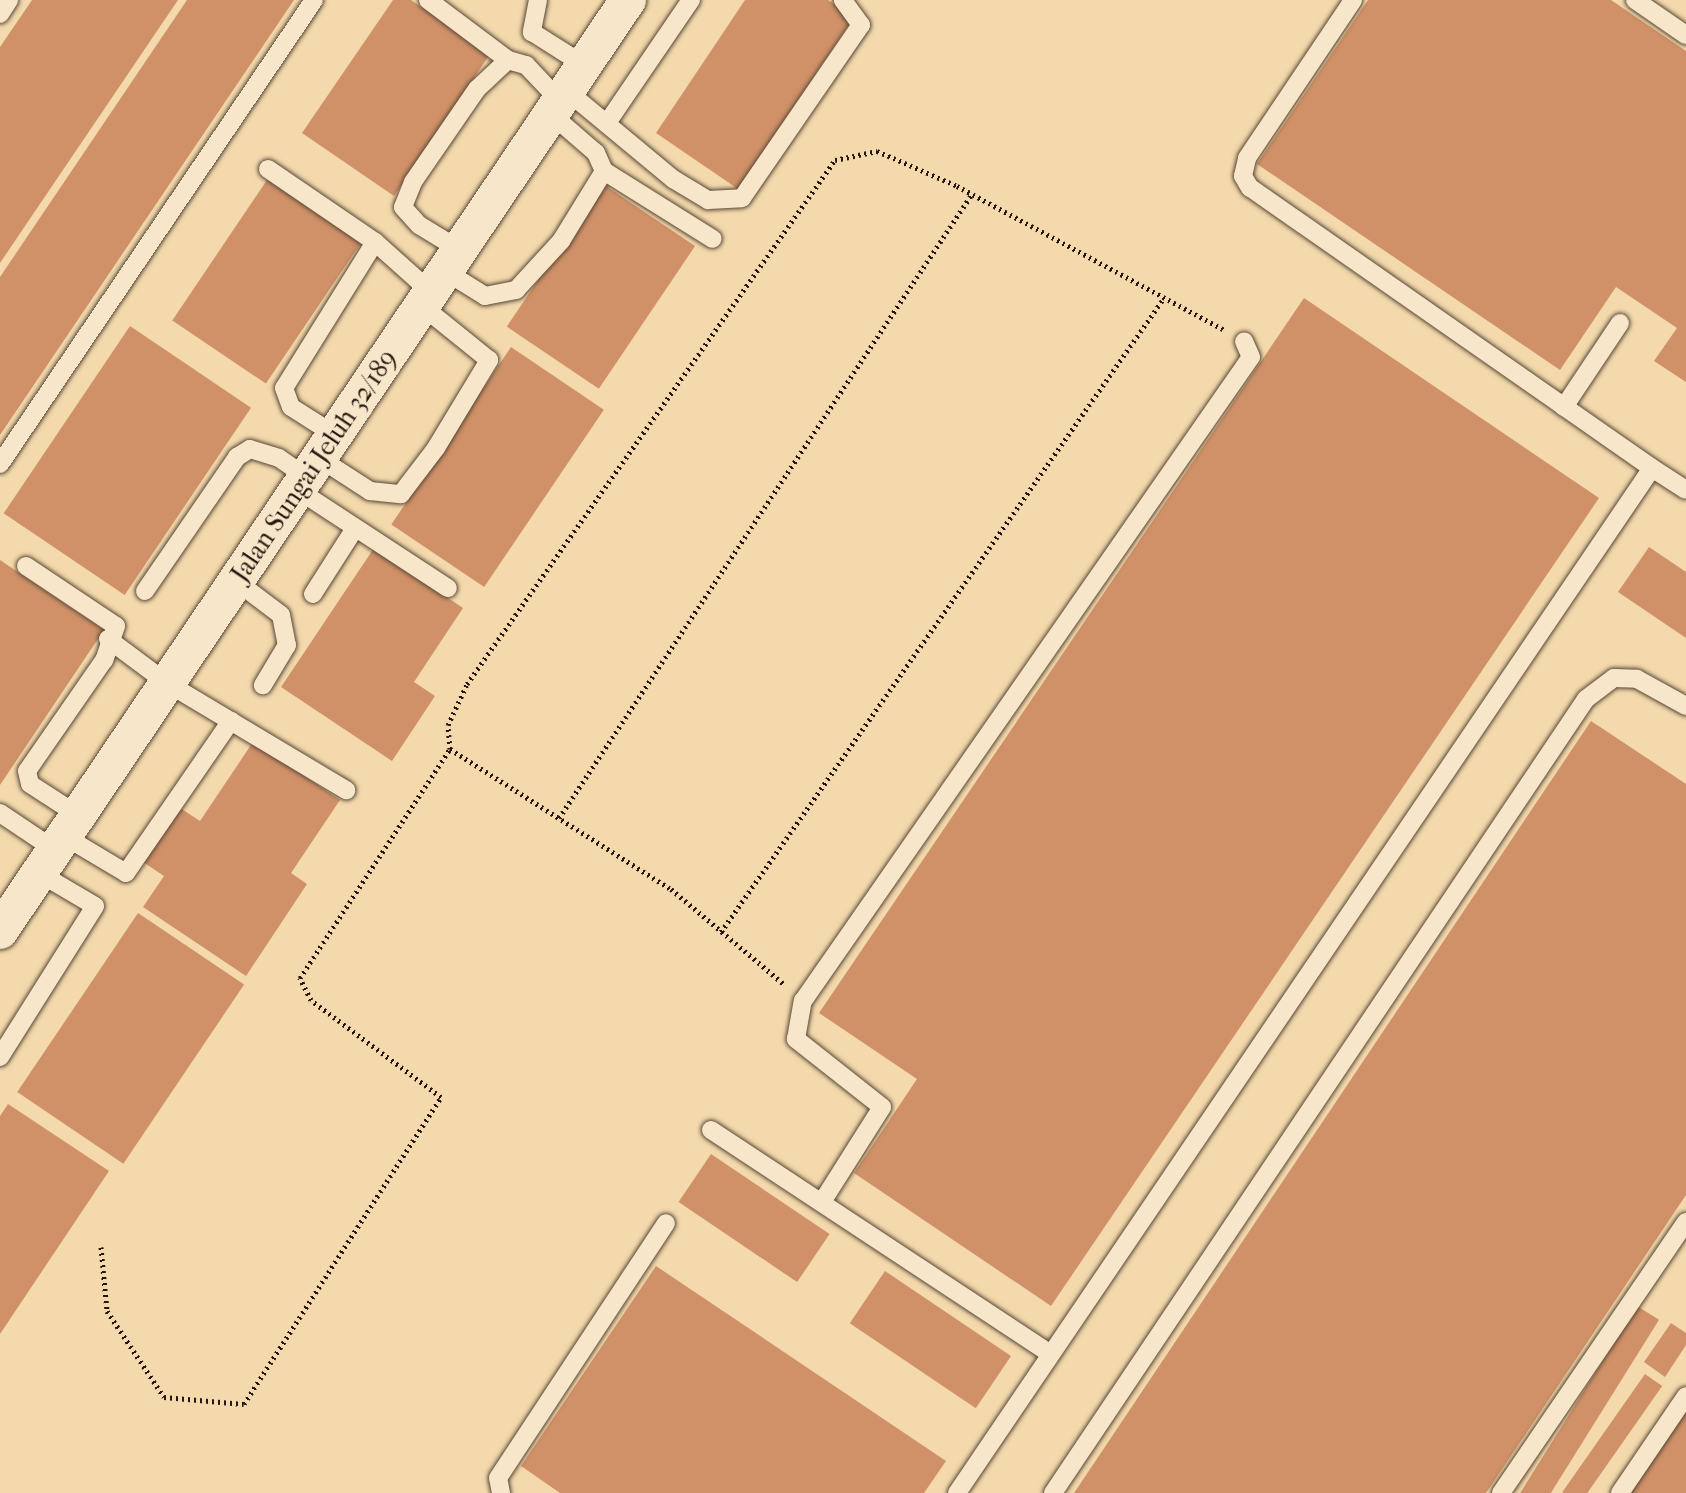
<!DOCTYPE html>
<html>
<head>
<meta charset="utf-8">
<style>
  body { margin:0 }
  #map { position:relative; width:1686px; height:1493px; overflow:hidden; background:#f3d9ac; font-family:"IM FELL French Canon",serif }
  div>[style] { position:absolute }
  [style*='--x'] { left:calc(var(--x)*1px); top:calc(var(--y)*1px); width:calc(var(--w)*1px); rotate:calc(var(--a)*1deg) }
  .building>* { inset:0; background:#d09168; transform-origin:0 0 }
  .path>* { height:5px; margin-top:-2.5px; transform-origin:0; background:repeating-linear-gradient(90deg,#26160f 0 2px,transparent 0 6px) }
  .roads { filter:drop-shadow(0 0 2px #594736) drop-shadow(0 0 2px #594736) }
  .service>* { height:18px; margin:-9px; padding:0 9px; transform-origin:9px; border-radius:9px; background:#f7e6c9 }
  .minor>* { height:36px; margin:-18px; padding:0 18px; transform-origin:18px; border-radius:18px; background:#f7e6c9 }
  span { translate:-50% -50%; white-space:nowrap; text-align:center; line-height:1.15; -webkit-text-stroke:8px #f7e6c9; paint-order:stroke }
  .street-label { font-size:26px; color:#26160f }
</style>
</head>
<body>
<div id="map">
  <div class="building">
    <i style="clip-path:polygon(32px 0,178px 0,0 263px,0 47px)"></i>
    <i style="clip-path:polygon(187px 0,294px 0,0 435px,0 277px)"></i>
    <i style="clip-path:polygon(393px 0,411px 0,490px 54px,394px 196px,302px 133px)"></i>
    <i style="clip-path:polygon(745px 0,828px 0,854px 17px,738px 189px,656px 133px)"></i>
    <i style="clip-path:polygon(1368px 0,1611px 0,1686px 51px,1686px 382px,1654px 361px,1677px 328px,1616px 287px,1560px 370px,1257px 164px)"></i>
    <i style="left:269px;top:177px;width:113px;height:173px;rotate:34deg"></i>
    <i style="left:603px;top:184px;width:111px;height:172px;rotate:34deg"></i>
    <i style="clip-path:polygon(1304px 298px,1599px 498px,1051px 1306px,854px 1173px,917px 1079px,819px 1013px)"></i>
    <i style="left:130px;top:326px;width:146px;height:226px;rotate:34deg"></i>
    <i style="left:511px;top:347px;width:112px;height:214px;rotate:34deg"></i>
    <i style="clip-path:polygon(1649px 547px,1686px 572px,1686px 638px,1618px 592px)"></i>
    <i style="clip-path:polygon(374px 548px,463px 608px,414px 682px,435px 696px,392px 761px,281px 687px)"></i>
    <i style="clip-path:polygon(0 560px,104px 630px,0 785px)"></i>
    <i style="clip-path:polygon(1591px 721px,1686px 784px,1686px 1195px,1486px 1493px,1074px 1493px)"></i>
    <i style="clip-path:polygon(253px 742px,340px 800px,291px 873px,307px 884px,246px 976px,143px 907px,164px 876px,140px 860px,177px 806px,200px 821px)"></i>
    <i style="left:138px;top:913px;width:128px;height:216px;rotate:34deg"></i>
    <i style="clip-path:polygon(8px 1104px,109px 1171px,0 1334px,0 1116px)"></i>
    <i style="left:711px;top:1154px;width:143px;height:58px;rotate:34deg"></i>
    <i style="clip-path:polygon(656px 1266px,946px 1461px,924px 1493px,560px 1493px,521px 1466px)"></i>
    <i style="left:885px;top:1271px;width:152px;height:63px;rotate:34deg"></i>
    <i style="left:1637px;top:1306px;width:26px;height:225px;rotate:32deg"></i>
    <i style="clip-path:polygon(1671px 1323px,1686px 1333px,1686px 1345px,1665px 1377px,1644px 1362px)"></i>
    <i style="left:1645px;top:1374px;width:21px;height:144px;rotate:35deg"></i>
    <i style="clip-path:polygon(1686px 1411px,1686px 1493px,1631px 1493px)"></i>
  </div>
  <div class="path">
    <i style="--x:450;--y:749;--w:262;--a:32.4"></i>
    <i style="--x:671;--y:889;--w:149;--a:40.1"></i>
    <i style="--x:559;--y:818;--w:748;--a:-56.5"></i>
    <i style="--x:721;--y:932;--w:773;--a:-55.06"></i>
    <i style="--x:101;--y:1247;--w:64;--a:84.6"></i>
    <i style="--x:107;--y:1311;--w:103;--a:56.5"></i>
    <i style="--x:164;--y:1397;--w:80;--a:5"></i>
    <i style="--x:244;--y:1404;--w:365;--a:-57.3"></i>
    <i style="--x:441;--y:1097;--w:162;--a:-143.3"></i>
    <i style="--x:311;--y:1000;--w:25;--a:-117"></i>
    <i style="--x:300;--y:978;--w:274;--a:-56.8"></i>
    <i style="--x:450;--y:749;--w:24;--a:-95"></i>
    <i style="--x:448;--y:725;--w:45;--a:-65.1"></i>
    <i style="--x:467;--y:684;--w:640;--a:-54.92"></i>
    <i style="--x:835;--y:160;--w:43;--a:-12.1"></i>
    <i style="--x:877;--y:151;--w:87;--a:23.6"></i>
    <i style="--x:957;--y:186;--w:303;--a:28.3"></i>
  </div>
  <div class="roads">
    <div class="service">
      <i style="--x:428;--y:0;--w:100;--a:36.9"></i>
      <i style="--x:538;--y:0;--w:33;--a:101"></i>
      <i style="--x:532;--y:32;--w:62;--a:32.4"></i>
      <i style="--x:1635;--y:0;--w:62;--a:34.5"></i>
      <i style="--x:0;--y:14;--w:17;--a:-57"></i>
      <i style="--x:567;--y:91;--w:138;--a:39.7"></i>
      <i style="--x:673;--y:179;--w:41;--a:31"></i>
      <i style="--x:708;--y:200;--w:34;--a:-3"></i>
      <i style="--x:742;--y:198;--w:210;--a:-55.5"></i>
      <i style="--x:861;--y:25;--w:31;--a:-126"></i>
      <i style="--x:607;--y:123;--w:149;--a:-55.7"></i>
      <i style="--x:268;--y:169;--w:130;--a:34.3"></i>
      <i style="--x:375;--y:242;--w:172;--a:121.9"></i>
      <i style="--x:284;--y:388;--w:20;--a:70"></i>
      <i style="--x:291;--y:407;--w:52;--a:32.5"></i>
      <i style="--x:604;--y:171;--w:128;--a:32"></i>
      <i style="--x:375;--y:242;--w:75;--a:41.8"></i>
      <i style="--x:460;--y:250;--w:48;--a:-148.6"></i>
      <i style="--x:419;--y:225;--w:24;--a:-132"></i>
      <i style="--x:403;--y:207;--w:27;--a:-68"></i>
      <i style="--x:413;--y:182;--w:113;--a:-55.5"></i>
      <i style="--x:477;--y:89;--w:42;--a:-43.1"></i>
      <i style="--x:508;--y:60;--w:19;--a:16"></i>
      <i style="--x:526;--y:65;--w:50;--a:46.6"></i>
      <i style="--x:445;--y:271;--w:47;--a:32"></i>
      <i style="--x:485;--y:296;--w:32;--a:-11"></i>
      <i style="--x:516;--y:290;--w:67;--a:-47.4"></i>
      <i style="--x:561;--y:241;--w:82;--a:-58.4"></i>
      <i style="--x:604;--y:171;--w:20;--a:-114"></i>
      <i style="--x:596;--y:153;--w:60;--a:-139.1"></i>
      <i style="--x:1564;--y:407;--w:101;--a:-56.3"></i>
      <i style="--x:319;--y:458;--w:61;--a:32.9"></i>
      <i style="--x:370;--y:491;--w:31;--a:6"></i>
      <i style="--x:401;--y:494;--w:58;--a:-52.7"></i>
      <i style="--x:436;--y:448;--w:103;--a:-58.9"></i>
      <i style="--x:489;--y:360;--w:86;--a:-141.1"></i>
      <i style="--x:0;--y:464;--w:560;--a:-55.91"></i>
      <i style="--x:1652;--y:468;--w:40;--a:32.9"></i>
      <i style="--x:298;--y:490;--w:179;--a:33.2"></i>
      <i style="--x:26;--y:566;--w:108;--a:33.7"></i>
      <i style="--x:116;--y:626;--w:36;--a:109"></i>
      <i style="--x:104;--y:660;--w:135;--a:124.7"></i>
      <i style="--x:27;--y:771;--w:13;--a:77"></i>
      <i style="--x:30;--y:784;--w:57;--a:32.9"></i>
      <i style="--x:236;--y:581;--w:56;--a:37.1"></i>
      <i style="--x:281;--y:615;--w:31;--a:79"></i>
      <i style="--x:287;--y:645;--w:47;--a:121"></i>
      <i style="--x:145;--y:591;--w:163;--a:-55.5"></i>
      <i style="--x:237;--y:457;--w:15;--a:-32"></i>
      <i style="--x:250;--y:449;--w:30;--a:17"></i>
      <i style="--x:279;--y:458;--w:33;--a:35"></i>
      <i style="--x:313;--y:594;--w:76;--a:-57.4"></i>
      <i style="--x:108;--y:639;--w:74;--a:36.7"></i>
      <i style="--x:167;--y:683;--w:209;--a:30.9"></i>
      <i style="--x:0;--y:813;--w:66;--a:33.9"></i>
      <i style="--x:64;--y:836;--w:72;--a:30.8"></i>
      <i style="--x:126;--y:873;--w:185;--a:-55.4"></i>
      <i style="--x:0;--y:1057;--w:178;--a:-57.8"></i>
      <i style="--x:95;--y:906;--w:65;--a:-149.5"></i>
      <i style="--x:711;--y:1130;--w:405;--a:33.4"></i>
      <i style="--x:822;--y:1202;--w:112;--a:-57.7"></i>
      <i style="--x:882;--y:1107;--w:110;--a:-141.7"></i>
      <i style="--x:796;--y:1039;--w:39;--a:-80"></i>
      <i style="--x:803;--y:1001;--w:784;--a:-55.18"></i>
      <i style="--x:1251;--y:357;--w:17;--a:-114"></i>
      <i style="--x:501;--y:1493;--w:15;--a:-101"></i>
      <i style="--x:498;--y:1478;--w:305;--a:-56.6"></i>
      <i style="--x:957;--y:1493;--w:1238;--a:-55.86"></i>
      <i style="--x:1652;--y:468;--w:490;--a:-145.1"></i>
      <i style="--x:1250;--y:188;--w:14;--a:-120"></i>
      <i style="--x:1243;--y:176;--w:18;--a:-77"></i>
      <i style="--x:1247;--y:158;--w:190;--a:-56.1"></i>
      <i style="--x:1053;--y:1493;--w:956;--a:-56.13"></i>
      <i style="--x:1586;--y:699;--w:35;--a:-37"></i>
      <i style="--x:1614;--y:678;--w:23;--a:2"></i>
      <i style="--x:1637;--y:679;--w:56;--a:28.9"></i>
      <i style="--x:1501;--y:1493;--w:328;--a:-55.7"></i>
      <i style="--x:1620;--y:1493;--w:117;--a:-55.8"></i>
    </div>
    <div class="minor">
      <i style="--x:0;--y:931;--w:1123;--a:-56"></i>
    </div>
  </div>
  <div class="street-label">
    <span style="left:314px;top:466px;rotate:-56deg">Jalan Sungai Jeluh 32/189</span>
  </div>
</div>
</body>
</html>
